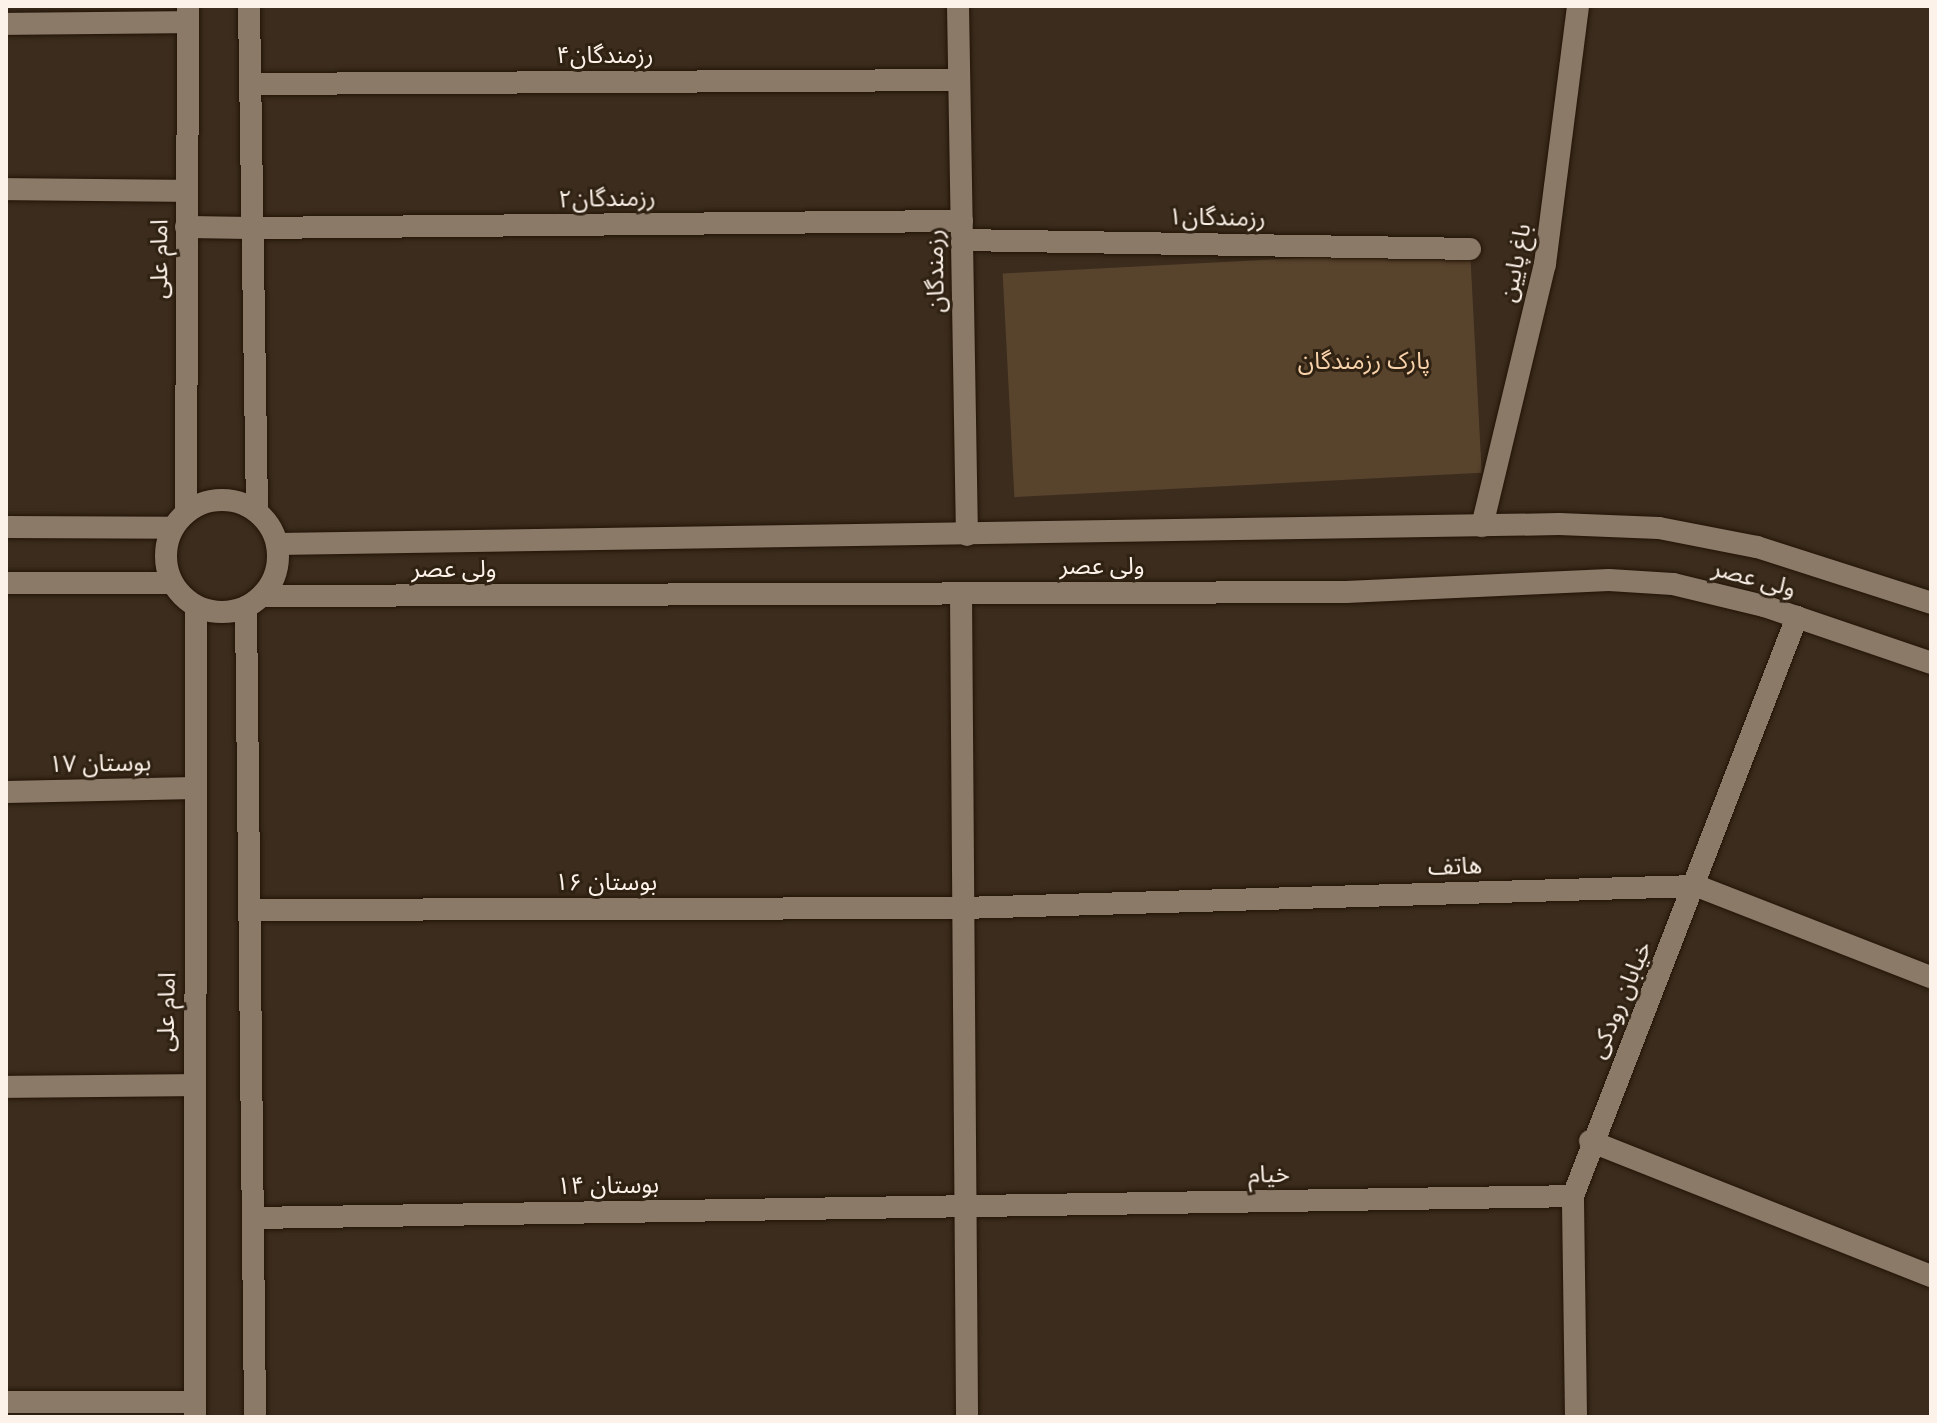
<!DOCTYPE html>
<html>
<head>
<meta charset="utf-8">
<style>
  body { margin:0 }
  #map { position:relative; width:1937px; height:1423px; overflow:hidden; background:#3b2c1d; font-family:Roboto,"Noto Sans Arabic",sans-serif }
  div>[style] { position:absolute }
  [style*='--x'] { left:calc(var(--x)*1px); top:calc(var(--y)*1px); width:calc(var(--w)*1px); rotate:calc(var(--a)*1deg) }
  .green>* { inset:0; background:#58432d; transform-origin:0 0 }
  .roads { filter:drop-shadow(0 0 2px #221406) drop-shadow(0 0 2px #221406) }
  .minor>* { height:22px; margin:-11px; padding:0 11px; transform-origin:11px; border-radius:11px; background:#8c7a69 }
  .tertiary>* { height:22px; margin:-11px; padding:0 11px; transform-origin:11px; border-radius:11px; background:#8c7a69 }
  .tertiary>.ring { margin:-11px; padding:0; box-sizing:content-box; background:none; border:22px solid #8c7a69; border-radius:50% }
  span { translate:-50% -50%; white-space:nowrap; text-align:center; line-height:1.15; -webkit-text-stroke:6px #302213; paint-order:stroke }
  .street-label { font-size:24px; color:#fcf2e9 }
  .park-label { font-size:24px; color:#f8d2aa }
  .frame { position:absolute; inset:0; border:8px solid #fcf2e9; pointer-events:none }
</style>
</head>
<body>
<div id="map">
  <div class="green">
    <i style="left:1470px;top:249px;width:224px;height:468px;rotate:87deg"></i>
  </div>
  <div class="roads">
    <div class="minor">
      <i style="--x:958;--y:6;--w:529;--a:89.03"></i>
      <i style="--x:6;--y:24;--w:182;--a:-0.6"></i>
      <i style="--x:250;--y:84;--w:709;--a:-0.32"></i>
      <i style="--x:6;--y:189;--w:181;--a:0.6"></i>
      <i style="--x:253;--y:228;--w:709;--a:-0.57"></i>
      <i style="--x:962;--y:240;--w:508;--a:1.01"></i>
      <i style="--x:1482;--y:526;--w:269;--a:-76.5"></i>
      <i style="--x:1545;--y:264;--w:260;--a:-82.7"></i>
      <i style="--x:961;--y:594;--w:823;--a:89.58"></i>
      <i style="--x:6;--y:792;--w:189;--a:-1.2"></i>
      <i style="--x:249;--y:910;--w:714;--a:-0.16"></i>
      <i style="--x:963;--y:908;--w:734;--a:-1.72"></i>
      <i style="--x:1697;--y:886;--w:251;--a:21.3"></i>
      <i style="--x:6;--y:1087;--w:186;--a:-0.6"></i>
      <i style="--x:1590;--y:1141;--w:367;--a:21.6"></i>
      <i style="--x:253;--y:1218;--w:1320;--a:-0.95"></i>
      <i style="--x:6;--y:1402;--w:189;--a:0"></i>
      <i style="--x:1576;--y:1417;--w:221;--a:-90.8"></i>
      <i style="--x:1573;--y:1196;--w:621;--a:-68.85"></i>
    </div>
    <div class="tertiary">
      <i style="--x:249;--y:6;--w:506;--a:89.09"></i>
      <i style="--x:186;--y:227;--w:67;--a:0.9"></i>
      <i class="ring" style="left:166px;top:500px;width:90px;height:90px"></i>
      <i style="--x:186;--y:513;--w:507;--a:-89.77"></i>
      <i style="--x:6;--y:527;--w:167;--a:0.3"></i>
      <i style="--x:277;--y:544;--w:1282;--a:-0.89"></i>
      <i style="--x:1559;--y:524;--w:100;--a:2.3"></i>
      <i style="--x:1659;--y:528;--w:100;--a:11"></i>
      <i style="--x:1757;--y:547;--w:183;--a:17.8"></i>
      <i style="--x:6;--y:583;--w:166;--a:0"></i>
      <i style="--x:262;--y:596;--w:1084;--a:-0.21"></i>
      <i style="--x:1346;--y:592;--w:263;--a:-2.6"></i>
      <i style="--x:1609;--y:580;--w:64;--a:3.6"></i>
      <i style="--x:1673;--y:584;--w:94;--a:13.6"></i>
      <i style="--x:1764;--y:606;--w:176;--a:18.8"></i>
      <i style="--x:246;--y:607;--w:810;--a:89.36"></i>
      <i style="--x:195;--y:1417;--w:810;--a:-89.93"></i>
    </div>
  </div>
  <div class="street-label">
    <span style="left:605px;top:56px">رزمندگان۴</span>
    <span style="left:607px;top:199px;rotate:-1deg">رزمندگان۲</span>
    <span style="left:1217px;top:218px;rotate:1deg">رزمندگان۱</span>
    <span style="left:160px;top:259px;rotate:-90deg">امام علی</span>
    <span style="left:1516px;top:263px;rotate:-79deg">باغ پایین</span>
    <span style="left:936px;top:271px;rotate:-91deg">رزمندگان</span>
    <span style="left:1102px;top:567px">ولی عصر</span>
    <span style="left:454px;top:570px">ولی عصر</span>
    <span style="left:1754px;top:579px;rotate:15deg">ولی عصر</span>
    <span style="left:100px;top:764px;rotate:-1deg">بوستان ۱۷</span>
    <span style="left:1455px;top:867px;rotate:-2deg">هاتف</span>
    <span style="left:606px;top:883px">بوستان ۱۶</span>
    <span style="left:1621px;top:1000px;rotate:-67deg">خیابان رودکی</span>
    <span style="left:167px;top:1012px;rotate:-89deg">امام علی</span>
    <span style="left:1269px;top:1175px;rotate:-1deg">خیام</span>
    <span style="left:608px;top:1186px;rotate:-1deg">بوستان ۱۴</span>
  </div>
  <div class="park-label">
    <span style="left:1364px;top:362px">پارک رزمندگان</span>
  </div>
  <div class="frame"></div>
</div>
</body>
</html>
